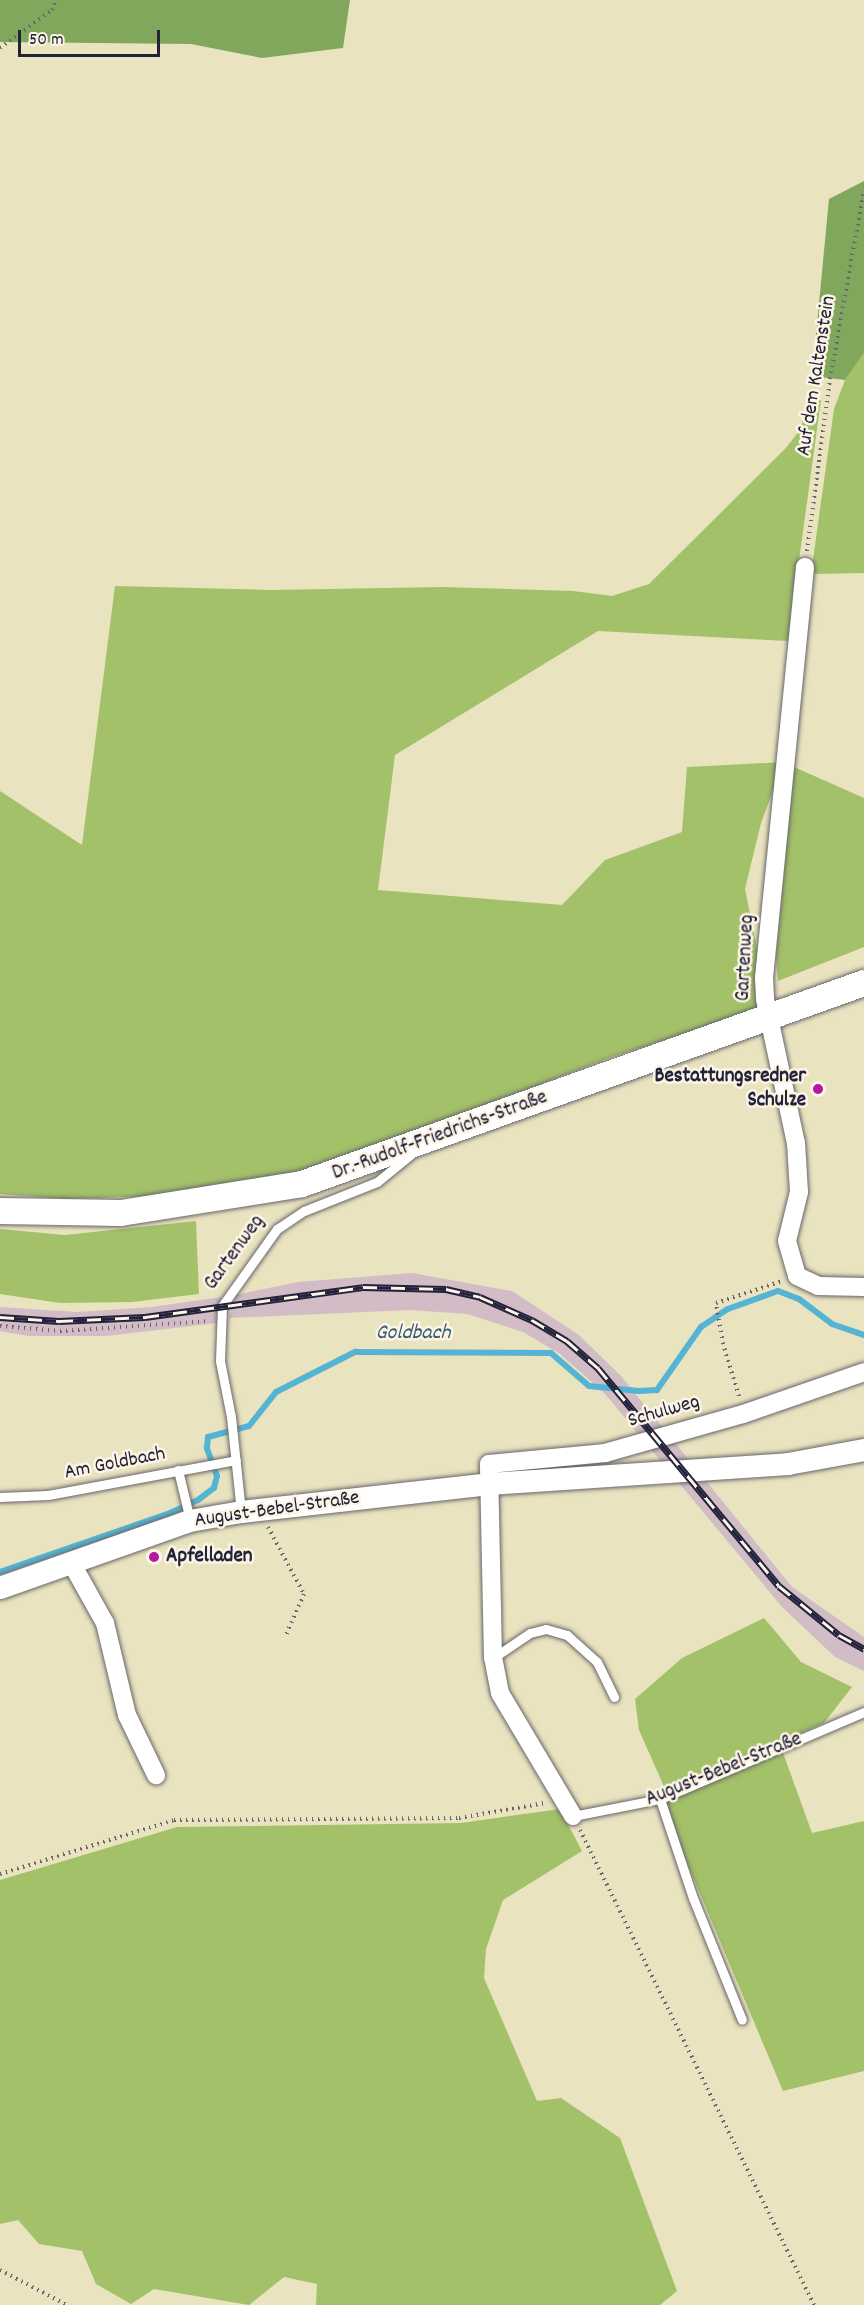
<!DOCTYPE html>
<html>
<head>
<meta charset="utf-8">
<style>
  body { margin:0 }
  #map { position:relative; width:864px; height:2305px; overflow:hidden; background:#eae3c0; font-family:Dekko,sans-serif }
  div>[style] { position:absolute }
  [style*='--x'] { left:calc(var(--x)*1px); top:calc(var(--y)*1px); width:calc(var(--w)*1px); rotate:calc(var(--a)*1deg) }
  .industrial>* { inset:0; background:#d2bdc6 }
  .green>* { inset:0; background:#a2c169 }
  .forest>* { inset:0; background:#81a75d }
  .stream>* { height:6px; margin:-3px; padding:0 3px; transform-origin:3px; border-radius:3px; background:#55b4d3 }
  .path>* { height:4px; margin-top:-2px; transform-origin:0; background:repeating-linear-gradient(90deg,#68666a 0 1.5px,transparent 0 6px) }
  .roads { filter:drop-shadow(0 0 2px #68666a) drop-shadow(0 0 2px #68666a) }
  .service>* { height:9px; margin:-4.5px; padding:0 4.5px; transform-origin:4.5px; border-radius:4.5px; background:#fff }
  .minor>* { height:18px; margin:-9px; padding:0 9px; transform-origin:9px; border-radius:9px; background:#fff }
  .tertiary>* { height:22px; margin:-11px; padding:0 11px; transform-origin:11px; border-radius:11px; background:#fff }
  .secondary>* { height:26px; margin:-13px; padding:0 13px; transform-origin:13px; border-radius:13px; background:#fff }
  .rail>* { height:7px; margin-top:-3.5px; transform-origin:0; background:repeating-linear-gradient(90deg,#fcf5e5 0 14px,#22223b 0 28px); box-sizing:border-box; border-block:2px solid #22223b }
  .dots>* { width:16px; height:16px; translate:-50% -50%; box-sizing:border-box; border:3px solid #fcf5e5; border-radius:50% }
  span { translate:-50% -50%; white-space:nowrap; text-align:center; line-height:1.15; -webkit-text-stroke:5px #fcf5e5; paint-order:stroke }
  .street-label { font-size:21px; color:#22223b }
  .poi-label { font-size:21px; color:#22223b; font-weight:700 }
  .right { translate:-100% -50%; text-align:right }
  .left { translate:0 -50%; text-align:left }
  .water-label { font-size:22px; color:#365c78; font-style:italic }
  .scale { position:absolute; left:18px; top:30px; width:142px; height:27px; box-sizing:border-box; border:3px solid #22223b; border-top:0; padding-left:8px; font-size:18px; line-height:21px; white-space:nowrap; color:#22223b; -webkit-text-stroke:4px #fcf5e5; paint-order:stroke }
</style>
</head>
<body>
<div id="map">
  <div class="industrial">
    <i style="clip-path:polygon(412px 1273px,512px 1291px,579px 1335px,621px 1376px,792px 1587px,864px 1637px,864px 1671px,835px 1657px,782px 1607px,605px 1394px,560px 1354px,523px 1332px,467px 1314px,410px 1310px,229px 1318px,235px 1295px,298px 1282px)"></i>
    <i style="clip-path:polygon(221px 1297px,217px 1323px,107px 1336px,28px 1336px,0 1331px,0 1307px,77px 1312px,152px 1307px)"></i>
  </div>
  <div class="green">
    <i style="clip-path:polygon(864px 353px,864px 573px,811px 574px,834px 409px,845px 380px)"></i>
    <i style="clip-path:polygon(821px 400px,788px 641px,598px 631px,395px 755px,378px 890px,562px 905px,605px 860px,682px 832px,687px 767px,784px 762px,761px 823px,745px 889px,763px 978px,762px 1009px,611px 1057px,395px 1140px,298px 1172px,186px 1195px,65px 1199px,0 1194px,0 791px,82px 845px,115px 586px,271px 590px,443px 587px,573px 591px,612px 596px,649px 584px,785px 449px,801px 429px,807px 401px)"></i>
    <i style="clip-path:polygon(794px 767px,864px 798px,864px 947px,778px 981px,776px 957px)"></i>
    <i style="clip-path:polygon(196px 1221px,199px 1294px,132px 1302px,60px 1303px,0 1294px,0 1229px,65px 1235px)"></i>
    <i style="clip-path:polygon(764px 1618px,801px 1662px,852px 1687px,824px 1723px,666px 1791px,639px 1730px,635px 1699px,682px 1658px)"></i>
    <i style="clip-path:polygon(782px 1750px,812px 1833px,864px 1821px,864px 2071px,783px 2091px,662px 1803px)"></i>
    <i style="clip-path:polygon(560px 1809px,582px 1851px,503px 1900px,486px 1949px,484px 1978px,537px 2101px,561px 2098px,620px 2138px,677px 2291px,660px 2305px,316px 2305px,317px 2284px,284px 2277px,249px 2305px,154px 2289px,131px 2304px,96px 2284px,82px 2251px,39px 2244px,18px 2220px,0 2224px,0 1880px,177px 1827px,461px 1823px)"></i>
  </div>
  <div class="forest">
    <i style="clip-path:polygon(0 0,350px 0,343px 48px,262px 58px,191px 44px,0 42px)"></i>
    <i style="clip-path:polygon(864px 181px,864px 353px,845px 380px,812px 376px,829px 199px)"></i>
  </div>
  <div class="stream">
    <i style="--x:0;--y:1572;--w:180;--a:-19.1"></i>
    <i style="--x:170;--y:1513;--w:31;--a:-25"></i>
    <i style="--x:198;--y:1500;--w:20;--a:-37"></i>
    <i style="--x:214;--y:1488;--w:12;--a:-76"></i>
    <i style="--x:217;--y:1476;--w:30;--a:-110"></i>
    <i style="--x:207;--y:1448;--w:11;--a:-85"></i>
    <i style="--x:208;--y:1437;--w:42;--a:-15"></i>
    <i style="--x:249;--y:1426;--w:43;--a:-51.5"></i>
    <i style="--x:276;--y:1392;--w:89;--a:-26.9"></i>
    <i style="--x:355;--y:1352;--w:196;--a:0.3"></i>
    <i style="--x:551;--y:1353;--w:50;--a:41"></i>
    <i style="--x:589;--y:1386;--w:50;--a:5.7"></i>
    <i style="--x:639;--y:1391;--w:18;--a:-3"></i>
    <i style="--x:657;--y:1390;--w:77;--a:-55.1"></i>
    <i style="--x:701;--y:1327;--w:32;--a:-34"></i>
    <i style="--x:728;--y:1309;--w:53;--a:-19.8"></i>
    <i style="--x:778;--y:1291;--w:22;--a:21"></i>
    <i style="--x:799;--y:1299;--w:41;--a:37.1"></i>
    <i style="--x:832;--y:1324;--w:34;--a:19"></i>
  </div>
  <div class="path">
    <i style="--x:0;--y:48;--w:64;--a:-36.2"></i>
    <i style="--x:52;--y:10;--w:11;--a:-68"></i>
    <i style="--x:807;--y:551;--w:174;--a:-82.4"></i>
    <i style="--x:830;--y:379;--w:192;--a:-79.8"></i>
    <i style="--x:0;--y:1326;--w:60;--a:4.8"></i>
    <i style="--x:60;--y:1331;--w:149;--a:-3.8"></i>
    <i style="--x:739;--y:1396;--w:54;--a:-107.1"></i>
    <i style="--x:723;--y:1344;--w:42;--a:-99.7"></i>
    <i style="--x:716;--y:1303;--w:70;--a:-18.4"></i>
    <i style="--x:268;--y:1527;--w:76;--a:61.8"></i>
    <i style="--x:304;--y:1594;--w:47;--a:113.8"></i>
    <i style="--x:580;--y:1830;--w:530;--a:63.77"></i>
    <i style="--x:0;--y:1874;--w:182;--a:-17.2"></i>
    <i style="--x:174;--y:1820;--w:285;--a:-0.4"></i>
    <i style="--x:459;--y:1818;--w:87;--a:-9.9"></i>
    <i style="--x:0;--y:2270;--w:76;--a:27.6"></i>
  </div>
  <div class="roads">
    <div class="service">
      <i style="--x:178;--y:1470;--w:51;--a:76.5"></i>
      <i style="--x:0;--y:1497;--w:48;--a:-2.4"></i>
      <i style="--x:48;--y:1495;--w:191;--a:-10.5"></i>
      <i style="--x:241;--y:1512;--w:96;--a:-96"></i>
      <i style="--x:231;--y:1417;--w:57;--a:-101.1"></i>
      <i style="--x:220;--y:1361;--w:55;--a:-87.9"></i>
      <i style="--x:222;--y:1306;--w:95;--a:-54.5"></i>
      <i style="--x:277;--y:1229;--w:32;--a:-34"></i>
      <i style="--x:304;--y:1211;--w:79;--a:-21.7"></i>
      <i style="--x:377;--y:1182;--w:43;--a:-39.3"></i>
      <i style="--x:493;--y:1658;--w:45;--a:-34"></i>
      <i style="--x:530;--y:1633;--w:16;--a:-14"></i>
      <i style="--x:546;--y:1629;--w:22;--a:16"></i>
      <i style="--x:567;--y:1635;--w:40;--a:42"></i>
      <i style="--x:597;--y:1662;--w:39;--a:64"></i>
      <i style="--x:660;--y:1799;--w:104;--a:71.6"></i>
      <i style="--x:693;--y:1898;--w:131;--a:68.1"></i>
      <i style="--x:573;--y:1816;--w:89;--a:-11.1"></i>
      <i style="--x:660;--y:1799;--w:222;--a:-23.1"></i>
    </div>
    <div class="minor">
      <i style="--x:805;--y:567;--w:413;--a:95.7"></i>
      <i style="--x:764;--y:978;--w:21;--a:87"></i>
      <i style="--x:765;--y:999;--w:147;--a:77.9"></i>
      <i style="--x:796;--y:1143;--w:49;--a:86.5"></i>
      <i style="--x:799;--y:1192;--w:50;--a:103.8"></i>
      <i style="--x:787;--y:1241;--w:36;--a:74"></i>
      <i style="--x:797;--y:1276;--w:23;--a:25"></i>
      <i style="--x:818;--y:1286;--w:46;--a:1.2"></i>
      <i style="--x:72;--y:1564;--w:68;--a:60.8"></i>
      <i style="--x:105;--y:1623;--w:95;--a:76.6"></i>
      <i style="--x:127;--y:1715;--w:67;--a:64.2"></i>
      <i style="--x:573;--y:1816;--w:143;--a:-120.7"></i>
      <i style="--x:500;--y:1693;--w:36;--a:-101"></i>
      <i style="--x:493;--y:1658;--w:194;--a:-91.2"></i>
      <i style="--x:489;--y:1464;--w:117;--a:-5.4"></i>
      <i style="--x:605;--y:1453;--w:143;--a:-15.8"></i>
      <i style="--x:743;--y:1414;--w:128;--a:-19.1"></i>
    </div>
    <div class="tertiary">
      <i style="--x:0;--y:1588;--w:201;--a:-19.4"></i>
      <i style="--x:190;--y:1521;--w:52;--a:-10"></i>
      <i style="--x:241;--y:1512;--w:250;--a:-6.4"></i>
      <i style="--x:489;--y:1484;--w:300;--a:-3.8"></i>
      <i style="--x:788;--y:1464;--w:77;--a:-10.4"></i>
    </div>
    <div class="secondary">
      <i style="--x:0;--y:1211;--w:121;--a:0.9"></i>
      <i style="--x:121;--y:1213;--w:183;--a:-9.1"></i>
      <i style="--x:302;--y:1184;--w:597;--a:-19.68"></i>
    </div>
  </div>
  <div class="rail">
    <i style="--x:0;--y:1317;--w:59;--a:3.9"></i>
    <i style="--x:59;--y:1321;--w:86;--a:-2.7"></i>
    <i style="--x:145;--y:1317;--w:220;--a:-7.8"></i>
    <i style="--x:363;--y:1287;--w:83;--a:1.4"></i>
    <i style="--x:446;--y:1289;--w:35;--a:13"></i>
    <i style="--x:480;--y:1297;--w:57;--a:23.9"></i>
    <i style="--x:532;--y:1320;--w:41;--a:31"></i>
    <i style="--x:567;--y:1341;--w:41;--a:41.1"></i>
    <i style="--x:598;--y:1368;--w:283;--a:50.3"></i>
    <i style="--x:779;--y:1586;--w:77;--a:39.2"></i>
    <i style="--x:839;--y:1635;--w:29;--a:29"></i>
  </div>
  <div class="dots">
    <i style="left:818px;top:1089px;background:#b5179e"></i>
    <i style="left:154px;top:1557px;background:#b5179e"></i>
  </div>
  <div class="street-label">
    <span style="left:817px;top:376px;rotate:-81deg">Auf dem Kaltenstein</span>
    <span style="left:746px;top:958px;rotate:-87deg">Gartenweg</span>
    <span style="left:440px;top:1136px;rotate:-20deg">Dr.-Rudolf-Friedrichs-Straße</span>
    <span style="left:235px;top:1253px;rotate:-54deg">Gartenweg</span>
    <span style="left:664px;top:1412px;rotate:-16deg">Schulweg</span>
    <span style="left:115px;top:1464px;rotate:-11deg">Am Goldbach</span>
    <span style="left:277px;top:1510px;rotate:-8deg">August-Bebel-Straße</span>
    <span style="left:724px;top:1770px;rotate:-22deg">August-Bebel-Straße</span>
  </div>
  <div class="poi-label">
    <span class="right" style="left:806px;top:1089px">Bestattungsredner<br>Schulze</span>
    <span class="left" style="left:166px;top:1557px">Apfelladen</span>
  </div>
  <div class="water-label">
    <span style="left:413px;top:1334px">Goldbach</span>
  </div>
  <div class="scale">50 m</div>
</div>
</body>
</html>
